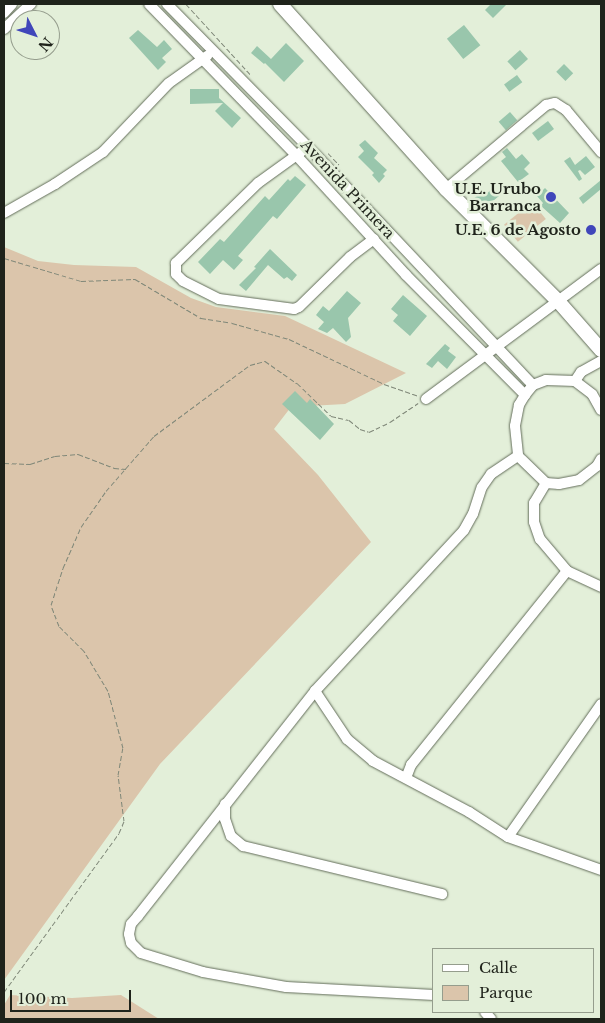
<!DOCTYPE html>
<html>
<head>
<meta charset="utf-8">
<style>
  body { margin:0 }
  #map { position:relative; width:605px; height:1023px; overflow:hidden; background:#e3efd9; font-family:"Libre Baskerville",serif }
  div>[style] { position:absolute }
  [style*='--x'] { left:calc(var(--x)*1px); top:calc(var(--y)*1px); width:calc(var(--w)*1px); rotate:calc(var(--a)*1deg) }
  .green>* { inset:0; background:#dbc5ab; transform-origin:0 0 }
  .building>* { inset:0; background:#99c6ac; transform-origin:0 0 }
  .path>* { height:1px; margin-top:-0.5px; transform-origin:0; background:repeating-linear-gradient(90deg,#7f8778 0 5px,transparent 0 7.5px) }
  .roads { filter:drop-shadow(0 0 1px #636d5a) drop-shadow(0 0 1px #636d5a) }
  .minor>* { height:10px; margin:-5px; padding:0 5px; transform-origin:5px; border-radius:5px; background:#fff }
  .secondary>* { height:14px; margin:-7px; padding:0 7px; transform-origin:7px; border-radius:7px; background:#fff }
  .dots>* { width:14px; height:14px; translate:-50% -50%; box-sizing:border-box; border:2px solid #e3efd9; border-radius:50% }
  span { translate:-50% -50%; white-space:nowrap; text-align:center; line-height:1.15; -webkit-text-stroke:5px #e3efd9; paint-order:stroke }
  .poi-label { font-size:15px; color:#1f231b; font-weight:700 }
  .right { translate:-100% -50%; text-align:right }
  .street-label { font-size:15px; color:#1f231b }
  .frame { position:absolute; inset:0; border:5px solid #1f231b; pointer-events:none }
  .legend { position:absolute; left:432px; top:948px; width:162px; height:65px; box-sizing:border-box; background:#e3efd9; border:1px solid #959d8d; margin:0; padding:6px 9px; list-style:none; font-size:15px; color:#1f231b }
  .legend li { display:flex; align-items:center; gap:10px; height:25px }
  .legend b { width:25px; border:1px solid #959d8d }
  .north { position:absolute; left:10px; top:10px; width:50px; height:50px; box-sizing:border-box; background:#e3efd9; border:1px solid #959d8d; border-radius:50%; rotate:131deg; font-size:14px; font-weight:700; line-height:20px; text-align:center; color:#1f231b }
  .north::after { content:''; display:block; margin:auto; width:18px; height:22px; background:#4046ba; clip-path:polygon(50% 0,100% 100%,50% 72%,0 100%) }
  .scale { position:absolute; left:10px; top:990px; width:121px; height:22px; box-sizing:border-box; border:2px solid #1f231b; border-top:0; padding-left:6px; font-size:15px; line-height:18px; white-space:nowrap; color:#1f231b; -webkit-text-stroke:4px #e3efd9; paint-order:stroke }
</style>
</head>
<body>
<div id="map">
  <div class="green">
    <i style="left:532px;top:202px;width:22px;height:36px;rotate:51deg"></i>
    <i style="clip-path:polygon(4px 247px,38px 261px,74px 265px,136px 267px,191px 298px,216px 307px,285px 316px,406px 373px,345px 404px,291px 407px,274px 429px,318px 475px,371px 542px,160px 764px,4px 980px)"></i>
    <i style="clip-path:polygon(10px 995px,72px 998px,121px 995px,159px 1019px,4px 1019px,4px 1005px)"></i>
  </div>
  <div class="building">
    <i style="clip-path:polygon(491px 4px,507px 4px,493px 18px,485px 10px)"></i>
    <i style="left:464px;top:25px;width:26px;height:22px;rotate:51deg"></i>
    <i style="clip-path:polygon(138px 30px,157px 47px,164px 40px,172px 49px,162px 58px,166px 62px,158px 70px,129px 38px)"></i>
    <i style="clip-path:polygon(286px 43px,304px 61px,284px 82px,265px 63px,264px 64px,251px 53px,257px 46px,271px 59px)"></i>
    <i style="left:520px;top:50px;width:12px;height:17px;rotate:48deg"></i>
    <i style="left:564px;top:64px;width:13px;height:11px;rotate:45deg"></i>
    <i style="left:517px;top:75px;width:9px;height:16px;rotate:54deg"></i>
    <i style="clip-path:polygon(190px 89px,219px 89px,219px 98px,241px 118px,232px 128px,215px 111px,223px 103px,190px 104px)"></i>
    <i style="left:510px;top:112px;width:11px;height:15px;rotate:49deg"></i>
    <i style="left:548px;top:121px;width:10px;height:20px;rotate:53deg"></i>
    <i style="clip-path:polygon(365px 140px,378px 153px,374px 158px,387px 170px,383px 174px,385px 176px,379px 183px,372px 175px,374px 173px,358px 157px,364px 151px,359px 145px)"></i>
    <i style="clip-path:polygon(507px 148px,516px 159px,522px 154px,530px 163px,524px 169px,529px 174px,518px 182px,501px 161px,506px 157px,502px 152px)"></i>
    <i style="clip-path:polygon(586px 156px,595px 167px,585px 175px,580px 170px,578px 171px,582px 179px,579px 181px,564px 161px,570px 157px,575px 165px)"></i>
    <i style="clip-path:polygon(295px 176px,306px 185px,277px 219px,273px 216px,238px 256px,243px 260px,234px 270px,223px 260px,210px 274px,198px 262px,220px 239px,224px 242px,265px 196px,269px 200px,288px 179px,290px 181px)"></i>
    <i style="clip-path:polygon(601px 180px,601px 189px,583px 204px,579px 198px)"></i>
    <i style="clip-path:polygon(493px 188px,499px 196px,481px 211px,473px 199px,481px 193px,484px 196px)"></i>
    <i style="clip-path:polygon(545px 188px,569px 213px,560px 223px,541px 206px,543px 203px,537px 196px)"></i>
    <i style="clip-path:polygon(270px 249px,297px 275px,292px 281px,287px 277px,284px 279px,268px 265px,246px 291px,239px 285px,256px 268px,254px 267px)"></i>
    <i style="clip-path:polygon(347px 291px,361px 303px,348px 318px,351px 337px,346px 342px,333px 328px,327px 333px,318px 329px,324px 322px,316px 315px,323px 306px,329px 311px)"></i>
    <i style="clip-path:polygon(403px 295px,427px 316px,410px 336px,393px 321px,398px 315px,391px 309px)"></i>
    <i style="clip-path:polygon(445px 344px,450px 348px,448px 351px,456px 357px,447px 369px,438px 361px,432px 368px,426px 364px)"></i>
    <i style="clip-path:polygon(295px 391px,307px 403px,310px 399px,334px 424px,320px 440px,282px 404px)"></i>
  </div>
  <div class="path">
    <i style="--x:186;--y:4;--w:95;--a:47.6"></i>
    <i style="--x:328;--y:153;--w:16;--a:47"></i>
    <i style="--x:4;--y:258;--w:80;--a:16.6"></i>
    <i style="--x:81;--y:281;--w:54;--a:-2.1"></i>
    <i style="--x:135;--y:279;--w:77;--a:30.6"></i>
    <i style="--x:201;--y:318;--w:31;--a:9"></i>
    <i style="--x:232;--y:323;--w:59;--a:15.7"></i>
    <i style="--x:289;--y:339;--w:105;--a:25.3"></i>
    <i style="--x:384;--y:384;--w:36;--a:19"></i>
    <i style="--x:4;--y:463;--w:26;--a:2"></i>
    <i style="--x:30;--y:464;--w:26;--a:-18"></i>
    <i style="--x:55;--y:456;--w:23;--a:-5"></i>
    <i style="--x:78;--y:454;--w:39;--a:21"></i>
    <i style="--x:114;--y:468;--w:12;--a:5"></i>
    <i style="--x:4;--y:992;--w:196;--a:-54.1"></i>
    <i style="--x:119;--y:833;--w:13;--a:-67"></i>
    <i style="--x:124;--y:821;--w:46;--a:-97.4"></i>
    <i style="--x:118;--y:775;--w:27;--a:-80"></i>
    <i style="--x:123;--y:748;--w:59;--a:-104.7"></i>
    <i style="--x:108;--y:691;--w:47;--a:-121"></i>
    <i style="--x:84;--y:651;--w:35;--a:-135"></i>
    <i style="--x:59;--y:626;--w:22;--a:-111"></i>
    <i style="--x:51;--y:605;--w:39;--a:-72"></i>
    <i style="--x:63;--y:568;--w:45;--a:-66.3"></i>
    <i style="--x:81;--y:527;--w:44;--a:-55.2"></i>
    <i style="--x:106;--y:491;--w:73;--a:-48.9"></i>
    <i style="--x:154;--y:436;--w:119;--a:-36.5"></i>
    <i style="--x:250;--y:365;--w:16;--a:-15"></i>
    <i style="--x:265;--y:361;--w:39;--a:35"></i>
    <i style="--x:297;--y:383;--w:47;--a:44.1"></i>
    <i style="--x:331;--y:416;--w:18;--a:13"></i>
    <i style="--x:349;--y:420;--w:14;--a:39"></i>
    <i style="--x:360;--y:429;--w:9;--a:18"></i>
    <i style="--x:369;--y:432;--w:23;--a:-25"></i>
    <i style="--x:390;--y:422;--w:34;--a:-34"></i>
  </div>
  <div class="roads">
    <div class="minor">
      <i style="--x:149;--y:4;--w:212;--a:45.8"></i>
      <i style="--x:297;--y:156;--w:161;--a:47.5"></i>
      <i style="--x:406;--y:275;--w:169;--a:45.2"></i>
      <i style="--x:167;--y:4;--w:212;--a:45.4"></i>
      <i style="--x:316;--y:155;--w:316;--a:46.7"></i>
      <i style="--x:4;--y:13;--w:12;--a:-48"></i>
      <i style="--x:4;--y:29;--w:37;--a:-43"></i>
      <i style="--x:301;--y:152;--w:53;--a:144.2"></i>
      <i style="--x:258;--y:183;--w:115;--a:135.7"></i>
      <i style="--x:176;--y:263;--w:11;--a:90"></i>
      <i style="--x:176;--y:274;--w:10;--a:45"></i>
      <i style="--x:183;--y:281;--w:40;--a:26.6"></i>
      <i style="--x:219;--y:299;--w:76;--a:7.6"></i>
      <i style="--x:294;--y:309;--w:5;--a:-22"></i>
      <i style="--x:299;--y:307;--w:71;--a:-44.4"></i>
      <i style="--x:350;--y:257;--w:30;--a:-37"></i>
      <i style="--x:446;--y:189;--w:131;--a:-40"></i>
      <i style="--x:546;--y:105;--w:9;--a:-13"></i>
      <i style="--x:555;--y:103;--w:13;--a:32"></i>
      <i style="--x:566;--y:110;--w:55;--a:50.2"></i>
      <i style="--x:4;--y:213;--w:59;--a:-29.6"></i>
      <i style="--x:55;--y:184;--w:58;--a:-33.7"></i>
      <i style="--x:103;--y:152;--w:95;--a:-46.3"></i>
      <i style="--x:169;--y:83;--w:47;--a:-35.4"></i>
      <i style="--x:575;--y:381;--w:11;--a:-56"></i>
      <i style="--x:581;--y:372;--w:23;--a:-29"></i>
      <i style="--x:426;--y:399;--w:218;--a:-36.6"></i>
      <i style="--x:601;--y:410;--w:18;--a:-119"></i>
      <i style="--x:592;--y:394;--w:21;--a:-143"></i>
      <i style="--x:575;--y:381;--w:29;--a:-178"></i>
      <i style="--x:546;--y:380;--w:14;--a:159"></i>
      <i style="--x:533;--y:385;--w:13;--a:129"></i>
      <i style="--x:525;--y:395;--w:12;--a:121"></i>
      <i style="--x:519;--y:405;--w:21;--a:101"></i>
      <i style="--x:515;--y:426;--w:30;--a:84"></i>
      <i style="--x:518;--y:456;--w:39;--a:44"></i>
      <i style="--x:546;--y:483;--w:13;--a:4"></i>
      <i style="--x:559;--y:484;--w:20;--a:-11"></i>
      <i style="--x:579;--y:480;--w:23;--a:-38"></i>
      <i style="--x:597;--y:466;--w:8;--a:-60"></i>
      <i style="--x:546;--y:483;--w:23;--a:121"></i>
      <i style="--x:534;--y:503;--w:19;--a:90"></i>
      <i style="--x:534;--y:522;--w:18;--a:71"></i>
      <i style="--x:540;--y:539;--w:42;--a:49.8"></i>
      <i style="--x:567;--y:571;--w:38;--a:25"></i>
      <i style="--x:315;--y:691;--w:58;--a:56.3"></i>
      <i style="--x:347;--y:739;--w:34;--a:40"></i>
      <i style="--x:373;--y:761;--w:109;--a:28"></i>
      <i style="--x:469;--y:812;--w:46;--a:32.7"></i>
      <i style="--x:508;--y:837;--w:99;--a:19.5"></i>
      <i style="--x:406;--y:778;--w:14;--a:-69"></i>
      <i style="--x:411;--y:765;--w:249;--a:-51.2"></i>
      <i style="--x:225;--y:804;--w:15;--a:90"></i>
      <i style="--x:225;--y:819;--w:18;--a:71"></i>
      <i style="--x:231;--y:836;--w:16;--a:40"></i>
      <i style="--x:243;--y:846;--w:205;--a:13.6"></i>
      <i style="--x:508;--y:837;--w:162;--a:-55"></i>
      <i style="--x:434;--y:995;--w:148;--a:-176.9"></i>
      <i style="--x:286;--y:987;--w:84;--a:-169.8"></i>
      <i style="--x:203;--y:972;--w:65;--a:-163"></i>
      <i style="--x:141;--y:953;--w:14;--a:-135"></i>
      <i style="--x:131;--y:943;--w:9;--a:-103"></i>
      <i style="--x:129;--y:934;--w:10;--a:-79"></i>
      <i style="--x:131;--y:924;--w:11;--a:-49"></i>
      <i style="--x:138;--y:916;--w:286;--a:-51.8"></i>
      <i style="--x:315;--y:691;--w:219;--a:-47.2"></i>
      <i style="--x:464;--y:530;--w:18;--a:-61"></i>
      <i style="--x:473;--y:514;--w:28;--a:-72"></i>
      <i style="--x:482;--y:487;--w:16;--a:-55"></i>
      <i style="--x:491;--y:474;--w:32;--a:-34"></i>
      <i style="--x:485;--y:1012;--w:9;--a:49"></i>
    </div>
    <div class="secondary">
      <i style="--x:280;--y:4;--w:249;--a:48.1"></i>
      <i style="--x:446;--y:189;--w:158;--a:45"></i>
      <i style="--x:558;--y:301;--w:65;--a:48.7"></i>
    </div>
  </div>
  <div class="dots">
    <i style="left:551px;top:197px;background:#4046ba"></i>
    <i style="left:591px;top:230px;background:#4046ba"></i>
  </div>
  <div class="poi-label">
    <span class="right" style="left:541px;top:197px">U.E. Urubo<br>Barranca</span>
    <span class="right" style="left:581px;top:230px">U.E. 6 de Agosto</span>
  </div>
  <div class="street-label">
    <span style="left:348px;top:189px;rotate:47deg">Avenida Primera</span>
  </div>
  <div class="frame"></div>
  <ul class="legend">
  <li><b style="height:6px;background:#fff"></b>Calle</li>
  <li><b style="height:14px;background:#dbc5ab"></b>Parque</li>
  </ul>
  <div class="north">N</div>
  <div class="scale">100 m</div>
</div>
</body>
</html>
